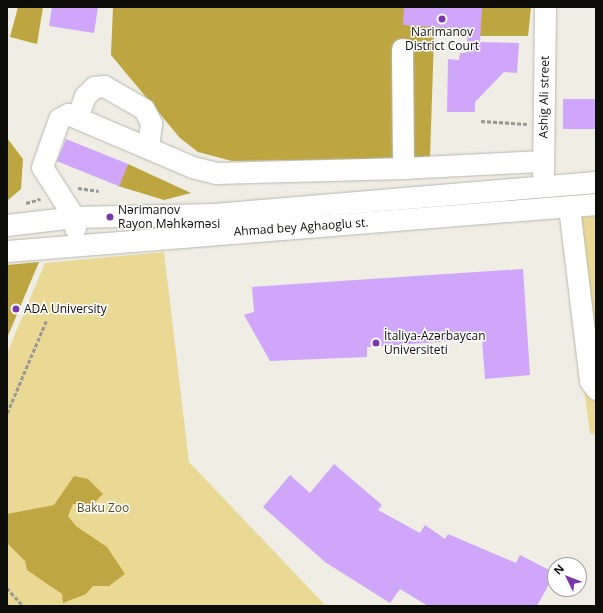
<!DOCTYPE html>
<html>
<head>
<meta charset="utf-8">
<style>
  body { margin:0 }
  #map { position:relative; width:603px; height:613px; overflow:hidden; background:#efede4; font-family:"Open Sans",sans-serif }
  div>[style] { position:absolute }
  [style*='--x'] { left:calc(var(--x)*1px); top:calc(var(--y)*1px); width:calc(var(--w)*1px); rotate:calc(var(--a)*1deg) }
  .green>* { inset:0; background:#ead995 }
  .forest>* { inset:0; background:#bda640 }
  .water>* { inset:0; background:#bea742 }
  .building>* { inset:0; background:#cfa6f9; transform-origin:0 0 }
  .path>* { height:2.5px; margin-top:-1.25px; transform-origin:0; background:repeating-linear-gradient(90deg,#9a9892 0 4px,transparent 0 6px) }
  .roads { filter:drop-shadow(0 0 1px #b8b7ae) drop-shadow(0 0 1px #b8b7ae) }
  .minor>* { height:21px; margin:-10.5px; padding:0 10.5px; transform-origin:10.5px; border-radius:10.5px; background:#fff }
  .dots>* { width:11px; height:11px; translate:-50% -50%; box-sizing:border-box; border:2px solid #fff; border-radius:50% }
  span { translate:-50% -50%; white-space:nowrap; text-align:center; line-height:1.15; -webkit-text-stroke:3px #fff; paint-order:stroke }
  .poi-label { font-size:12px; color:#0c0c09 }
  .left { translate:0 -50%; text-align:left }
  .street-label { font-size:12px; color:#0c0c09 }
  .park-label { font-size:12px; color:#574d24 }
  .frame { position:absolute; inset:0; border:8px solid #0c0c09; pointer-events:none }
  .north { position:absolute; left:547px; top:557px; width:40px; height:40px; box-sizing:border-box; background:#fff; border:1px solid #9e9e9d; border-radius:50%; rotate:313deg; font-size:11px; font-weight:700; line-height:16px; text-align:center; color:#0c0c09 }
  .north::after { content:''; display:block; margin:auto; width:14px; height:18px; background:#7937ab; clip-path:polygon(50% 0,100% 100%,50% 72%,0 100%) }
</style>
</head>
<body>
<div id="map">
  <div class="green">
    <i style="clip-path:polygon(596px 216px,596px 435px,590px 433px,561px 219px)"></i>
    <i style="clip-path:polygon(164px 252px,189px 462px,326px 606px,7px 606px,7px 353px,45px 263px)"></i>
  </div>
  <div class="forest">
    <i style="clip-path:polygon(18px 7px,43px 7px,37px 44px,10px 37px)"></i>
    <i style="clip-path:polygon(113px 7px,531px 7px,528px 36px,434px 36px,430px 158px,232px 161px,198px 152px,180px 138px,111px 55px)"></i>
    <i style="clip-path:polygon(7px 138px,23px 159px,21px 189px,7px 201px)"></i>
    <i style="clip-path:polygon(128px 164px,191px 193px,164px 200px,118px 186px)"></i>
    <i style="clip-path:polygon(39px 262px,7px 338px,7px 265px)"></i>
  </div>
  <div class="water">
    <i style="clip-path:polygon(74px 476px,88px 479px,103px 494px,93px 504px,73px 504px,68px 516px,76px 526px,107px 547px,125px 574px,109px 586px,93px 586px,86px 594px,63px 603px,62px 594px,27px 570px,25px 561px,7px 543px,7px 514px,54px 505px)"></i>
  </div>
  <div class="building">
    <i style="clip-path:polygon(52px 7px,98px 7px,94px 33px,49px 26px)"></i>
    <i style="clip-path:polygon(404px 7px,482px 7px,480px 42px,519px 43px,517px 73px,504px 72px,475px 102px,475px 112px,447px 112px,448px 59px,459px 60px,460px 53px,466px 53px,468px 29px,403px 25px)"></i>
    <i style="left:596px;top:99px;width:30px;height:33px;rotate:90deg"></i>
    <i style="left:66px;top:139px;width:67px;height:24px;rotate:22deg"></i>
    <i style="clip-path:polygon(523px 269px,530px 375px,485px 379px,482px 339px,367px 347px,367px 357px,270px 361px,244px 315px,254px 312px,252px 287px)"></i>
    <i style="clip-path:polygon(334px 464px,382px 505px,378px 510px,420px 533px,425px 525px,445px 539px,448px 534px,516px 563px,520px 555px,555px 573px,537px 606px,428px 606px,400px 589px,390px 603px,325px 562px,263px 507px,290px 475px,310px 493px)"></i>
  </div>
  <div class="path">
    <i style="--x:481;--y:121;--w:46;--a:3.7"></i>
    <i style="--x:78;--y:188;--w:21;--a:8"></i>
    <i style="--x:26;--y:203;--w:15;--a:-16"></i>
    <i style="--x:7;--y:413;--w:100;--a:-67"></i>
    <i style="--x:7;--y:588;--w:24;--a:48"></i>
  </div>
  <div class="roads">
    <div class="minor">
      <i style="--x:402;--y:49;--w:119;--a:89.5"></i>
      <i style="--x:403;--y:168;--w:140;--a:-2.9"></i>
      <i style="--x:78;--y:115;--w:20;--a:-70"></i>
      <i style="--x:85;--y:96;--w:13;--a:-45"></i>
      <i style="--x:94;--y:87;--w:10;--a:-6"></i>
      <i style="--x:104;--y:86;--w:46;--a:29.9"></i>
      <i style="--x:144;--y:109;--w:16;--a:63"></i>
      <i style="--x:151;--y:123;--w:23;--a:97"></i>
      <i style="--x:543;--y:174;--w:167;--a:-89.3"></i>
      <i style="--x:569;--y:207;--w:175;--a:83.1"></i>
      <i style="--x:590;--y:381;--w:10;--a:53"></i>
      <i style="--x:7;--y:225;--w:67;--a:-6.8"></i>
      <i style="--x:74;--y:217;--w:140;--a:-1.2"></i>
      <i style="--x:214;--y:214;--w:383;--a:-4.8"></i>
      <i style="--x:75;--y:228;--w:11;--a:-95"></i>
      <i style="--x:74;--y:217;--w:59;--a:-122.6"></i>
      <i style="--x:42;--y:167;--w:51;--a:-70.5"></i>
      <i style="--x:59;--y:119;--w:10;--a:-29"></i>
      <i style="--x:68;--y:114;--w:135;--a:23.1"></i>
      <i style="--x:192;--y:167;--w:25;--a:14"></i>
      <i style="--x:216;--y:173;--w:187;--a:-1.5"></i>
      <i style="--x:7;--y:251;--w:591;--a:-4.56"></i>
    </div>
  </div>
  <div class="dots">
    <i style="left:442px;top:19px;background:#7937ab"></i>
    <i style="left:110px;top:217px;background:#7937ab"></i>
    <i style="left:16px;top:309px;background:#7937ab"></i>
    <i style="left:376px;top:343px;background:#7937ab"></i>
  </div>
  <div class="poi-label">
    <span style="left:442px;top:39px">Narimanov<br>District Court</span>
    <span class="left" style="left:118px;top:217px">Nərimanov<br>Rayon Məhkəməsi</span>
    <span class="left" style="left:24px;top:309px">ADA University</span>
    <span class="left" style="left:384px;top:343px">İtaliya-Azərbaycan<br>Universiteti</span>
  </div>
  <div class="street-label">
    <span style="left:544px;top:97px;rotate:-89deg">Ashig Ali street</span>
    <span style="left:301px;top:227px;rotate:-4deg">Ahmad bey Aghaoglu st.</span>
  </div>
  <div class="park-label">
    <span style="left:103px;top:508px">Baku Zoo</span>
  </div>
  <div class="frame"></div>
  <div class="north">N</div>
</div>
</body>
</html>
